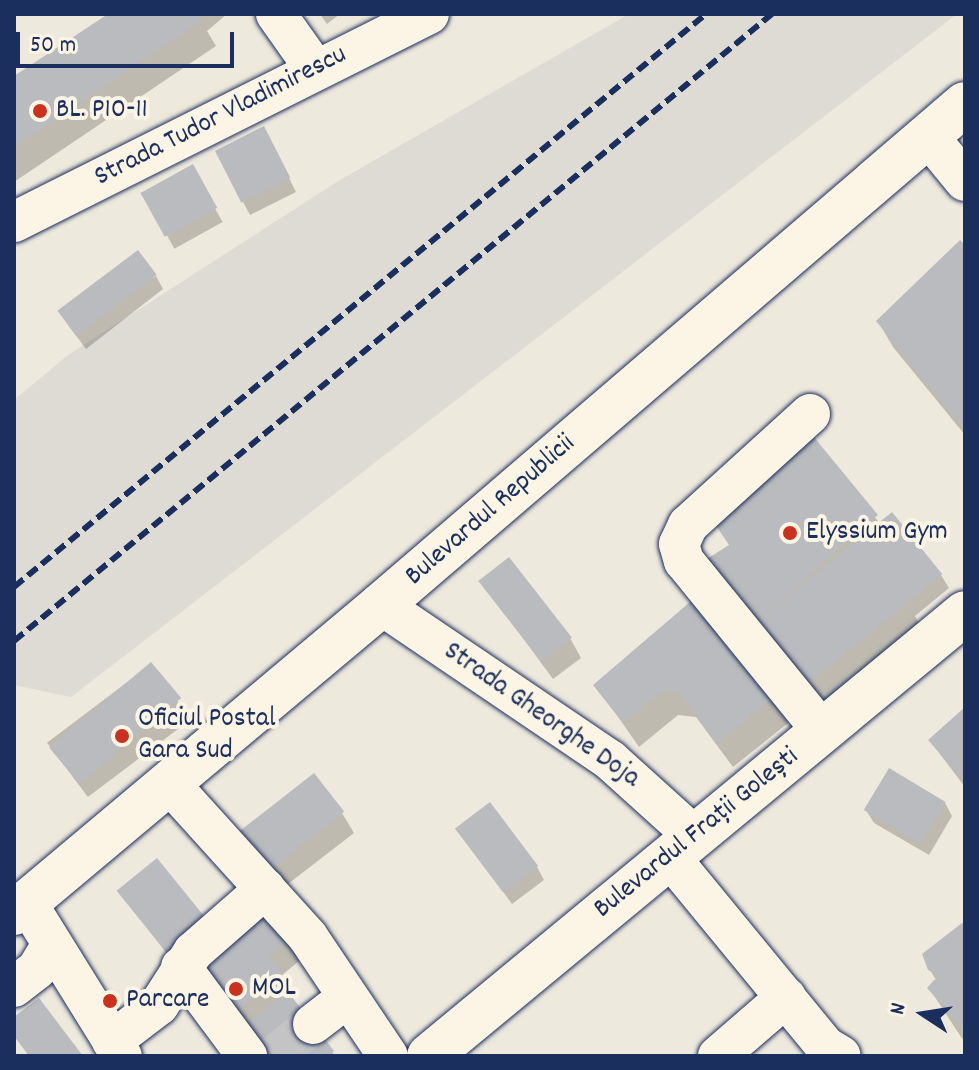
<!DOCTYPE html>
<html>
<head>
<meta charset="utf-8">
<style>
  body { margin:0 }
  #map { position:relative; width:979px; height:1070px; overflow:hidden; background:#eee9dd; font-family:Dekko,sans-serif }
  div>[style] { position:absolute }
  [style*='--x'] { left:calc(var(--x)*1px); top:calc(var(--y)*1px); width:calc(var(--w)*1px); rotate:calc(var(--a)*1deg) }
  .built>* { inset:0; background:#dedbd4 }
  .shadow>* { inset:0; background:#0003; transform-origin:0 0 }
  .building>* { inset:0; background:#babbbe; transform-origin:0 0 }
  .minor-tunnel>* { height:40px; margin-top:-20px; transform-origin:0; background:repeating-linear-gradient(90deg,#c4c4c4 0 40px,transparent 0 60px) }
  .roads { filter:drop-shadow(0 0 2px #1b2f5e) drop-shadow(0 0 2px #1b2f5e) }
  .minor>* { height:40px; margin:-20px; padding:0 20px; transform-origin:20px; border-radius:20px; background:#fcf5e5 }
  .major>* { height:44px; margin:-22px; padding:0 22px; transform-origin:22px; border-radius:22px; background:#fcf5e5 }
  .rail>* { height:6px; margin-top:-3px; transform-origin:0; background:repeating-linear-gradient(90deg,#1b2f5e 0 12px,transparent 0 18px) }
  .dots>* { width:22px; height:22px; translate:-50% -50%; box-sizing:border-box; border:4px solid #fcf5e5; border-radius:50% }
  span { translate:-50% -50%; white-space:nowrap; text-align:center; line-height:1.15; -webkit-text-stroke:8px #fcf5e5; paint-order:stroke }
  .poi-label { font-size:28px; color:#1b2f5e }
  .left { translate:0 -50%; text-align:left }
  .street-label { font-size:28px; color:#1b2f5e }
  .frame { position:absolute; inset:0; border:16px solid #1b2f5e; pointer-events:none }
  .north { position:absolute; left:883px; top:974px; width:80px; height:80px; -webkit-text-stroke:6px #fcf5e5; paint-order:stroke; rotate:282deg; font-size:22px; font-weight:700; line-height:32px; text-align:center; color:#1b2f5e }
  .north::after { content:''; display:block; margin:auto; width:28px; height:36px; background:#1b2f5e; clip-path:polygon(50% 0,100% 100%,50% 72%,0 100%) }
  .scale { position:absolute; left:16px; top:32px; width:218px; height:36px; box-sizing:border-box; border:4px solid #1b2f5e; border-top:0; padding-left:10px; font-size:24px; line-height:28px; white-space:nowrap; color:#1b2f5e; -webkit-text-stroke:6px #fcf5e5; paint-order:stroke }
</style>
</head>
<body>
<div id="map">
  <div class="built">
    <i style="clip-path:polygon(629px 14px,957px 14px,71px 697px,14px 685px,14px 400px,68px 355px,340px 180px)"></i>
  </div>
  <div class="shadow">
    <i style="clip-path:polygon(111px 14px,227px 14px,207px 31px,216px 46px,14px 182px,14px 78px)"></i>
    <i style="clip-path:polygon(320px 14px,340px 14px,327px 24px)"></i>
    <i style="clip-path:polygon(271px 142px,296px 192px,250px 215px,217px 153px)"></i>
    <i style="left:192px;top:167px;width:63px;height:55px;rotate:61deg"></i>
    <i style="clip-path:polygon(965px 248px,965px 435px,893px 347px,878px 321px)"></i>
    <i style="clip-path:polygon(156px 276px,163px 289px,86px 349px,68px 325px)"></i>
    <i style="clip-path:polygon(813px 439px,881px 525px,941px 575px,949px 588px,915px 616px,922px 629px,813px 719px,710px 560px,730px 546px)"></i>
    <i style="clip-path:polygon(481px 581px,570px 638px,581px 658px,553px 679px)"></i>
    <i style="left:150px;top:665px;width:68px;height:129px;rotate:53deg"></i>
    <i style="clip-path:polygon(596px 685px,773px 697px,788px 723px,733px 767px,696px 717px,678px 715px,639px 747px)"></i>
    <i style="clip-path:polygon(965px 711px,965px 787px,930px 741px)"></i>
    <i style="clip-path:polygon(945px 803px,952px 816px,929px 855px,874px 823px,866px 810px)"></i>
    <i style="clip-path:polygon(342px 813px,354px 833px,275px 894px,246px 856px)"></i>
    <i style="clip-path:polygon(458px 829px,537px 867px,544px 880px,512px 904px)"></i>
    <i style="clip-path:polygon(119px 891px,207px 922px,265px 902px,304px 957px,282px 975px,293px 995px,290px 997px,335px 1056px,262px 1056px,181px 972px)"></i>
    <i style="clip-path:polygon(965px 925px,965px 1043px,929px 988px,936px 980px,930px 970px)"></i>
  </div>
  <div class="building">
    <i style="clip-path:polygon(108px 14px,200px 14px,203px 19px,14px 147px,14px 76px)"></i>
    <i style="left:264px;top:126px;width:58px;height:55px;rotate:63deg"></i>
    <i style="left:193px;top:164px;width:50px;height:60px;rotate:61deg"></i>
    <i style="clip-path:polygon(960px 240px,965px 245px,965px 430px,876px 321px)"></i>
    <i style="left:138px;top:250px;width:31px;height:101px;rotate:53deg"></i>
    <i style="clip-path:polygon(813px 436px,878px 515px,759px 619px,707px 559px,729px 545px,713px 521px)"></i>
    <i style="left:892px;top:512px;width:80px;height:186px;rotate:51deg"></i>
    <i style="left:509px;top:557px;width:102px;height:39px;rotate:52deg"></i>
    <i style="clip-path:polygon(697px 596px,775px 696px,717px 743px,679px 692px,663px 690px,623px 723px,593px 685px)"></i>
    <i style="left:151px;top:662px;width:47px;height:133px;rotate:50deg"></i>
    <i style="clip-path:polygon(965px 707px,965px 782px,928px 740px)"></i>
    <i style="left:889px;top:768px;width:66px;height:49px;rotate:31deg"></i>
    <i style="left:314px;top:773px;width:49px;height:103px;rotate:52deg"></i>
    <i style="left:490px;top:802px;width:80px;height:44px;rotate:53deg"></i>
    <i style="left:157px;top:858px;width:81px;height:52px;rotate:51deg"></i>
    <i style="clip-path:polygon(265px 899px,294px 936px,269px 956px,283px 974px,234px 1013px,191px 958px)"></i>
    <i style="clip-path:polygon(962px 923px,965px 923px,965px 1031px,927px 988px,934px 980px,942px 977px,928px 970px,922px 954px)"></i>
    <i style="clip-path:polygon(288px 992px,334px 1051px,328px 1056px,265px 1056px,242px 1028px)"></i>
    <i style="clip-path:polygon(39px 998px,83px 1056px,29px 1056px,14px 1036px,14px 1017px)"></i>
  </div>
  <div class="minor-tunnel">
    <i style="--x:274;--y:1056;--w:50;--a:-39.4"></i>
  </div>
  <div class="roads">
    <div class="minor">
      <i style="--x:276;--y:14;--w:67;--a:54.7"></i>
      <i style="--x:928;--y:136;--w:58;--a:50.6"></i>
      <i style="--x:14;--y:222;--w:464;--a:-26.6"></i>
      <i style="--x:810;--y:414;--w:165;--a:137.7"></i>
      <i style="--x:688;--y:525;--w:21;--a:115"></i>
      <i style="--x:679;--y:544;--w:18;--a:74"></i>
      <i style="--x:684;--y:561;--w:219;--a:50.9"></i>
      <i style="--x:381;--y:605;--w:277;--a:34.1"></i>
      <i style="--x:610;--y:760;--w:113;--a:42.1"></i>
      <i style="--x:169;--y:783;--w:207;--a:47.9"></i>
      <i style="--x:308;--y:937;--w:143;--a:56.1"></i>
      <i style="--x:669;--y:856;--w:247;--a:50.6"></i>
      <i style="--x:826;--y:1047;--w:17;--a:31"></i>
      <i style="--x:27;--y:903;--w:180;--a:58.2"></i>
      <i style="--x:181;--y:967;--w:111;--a:53.4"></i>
      <i style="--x:14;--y:987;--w:29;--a:-38"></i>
      <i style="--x:37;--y:969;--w:27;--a:-59"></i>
      <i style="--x:313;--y:1024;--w:44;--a:-37.6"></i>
      <i style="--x:112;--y:1041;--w:59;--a:-37.5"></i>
      <i style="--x:159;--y:1005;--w:63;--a:-57.3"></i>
      <i style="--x:193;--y:952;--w:96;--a:-41.2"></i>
      <i style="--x:718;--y:1056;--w:90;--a:-40.9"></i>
    </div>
    <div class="major">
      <i style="--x:14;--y:913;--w:479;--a:-40"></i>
      <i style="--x:381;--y:605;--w:769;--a:-40.63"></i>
      <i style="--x:429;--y:1056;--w:695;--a:-39.57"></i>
    </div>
  </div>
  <div class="rail">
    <i style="--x:14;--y:587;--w:898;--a:-39.63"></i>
    <i style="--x:14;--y:641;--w:984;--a:-39.6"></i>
  </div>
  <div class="dots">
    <i style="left:40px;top:111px;background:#c8321e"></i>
    <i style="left:790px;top:533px;background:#c8321e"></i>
    <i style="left:122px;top:736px;background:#c8321e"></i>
    <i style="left:236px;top:989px;background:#c8321e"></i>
    <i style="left:110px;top:1001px;background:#c8321e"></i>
  </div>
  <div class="poi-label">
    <span class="left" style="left:56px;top:111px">BL. P10-11</span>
    <span class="left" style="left:806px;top:533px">Elyssium Gym</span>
    <span class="left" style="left:138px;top:736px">Oficiul Postal<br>Gara Sud</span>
    <span class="left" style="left:252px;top:989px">MOL</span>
    <span class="left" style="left:126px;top:1001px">Parcare</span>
  </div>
  <div class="street-label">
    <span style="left:221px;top:117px;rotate:-27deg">Strada Tudor Vladimirescu</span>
    <span style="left:491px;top:511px;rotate:-41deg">Bulevardul Republicii</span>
    <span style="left:541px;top:716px;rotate:35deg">Strada Gheorghe Doja</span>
    <span style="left:697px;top:834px;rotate:-39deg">Bulevardul Frații Golești</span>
  </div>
  <div class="frame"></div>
  <div class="north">N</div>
  <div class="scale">50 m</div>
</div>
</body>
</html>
